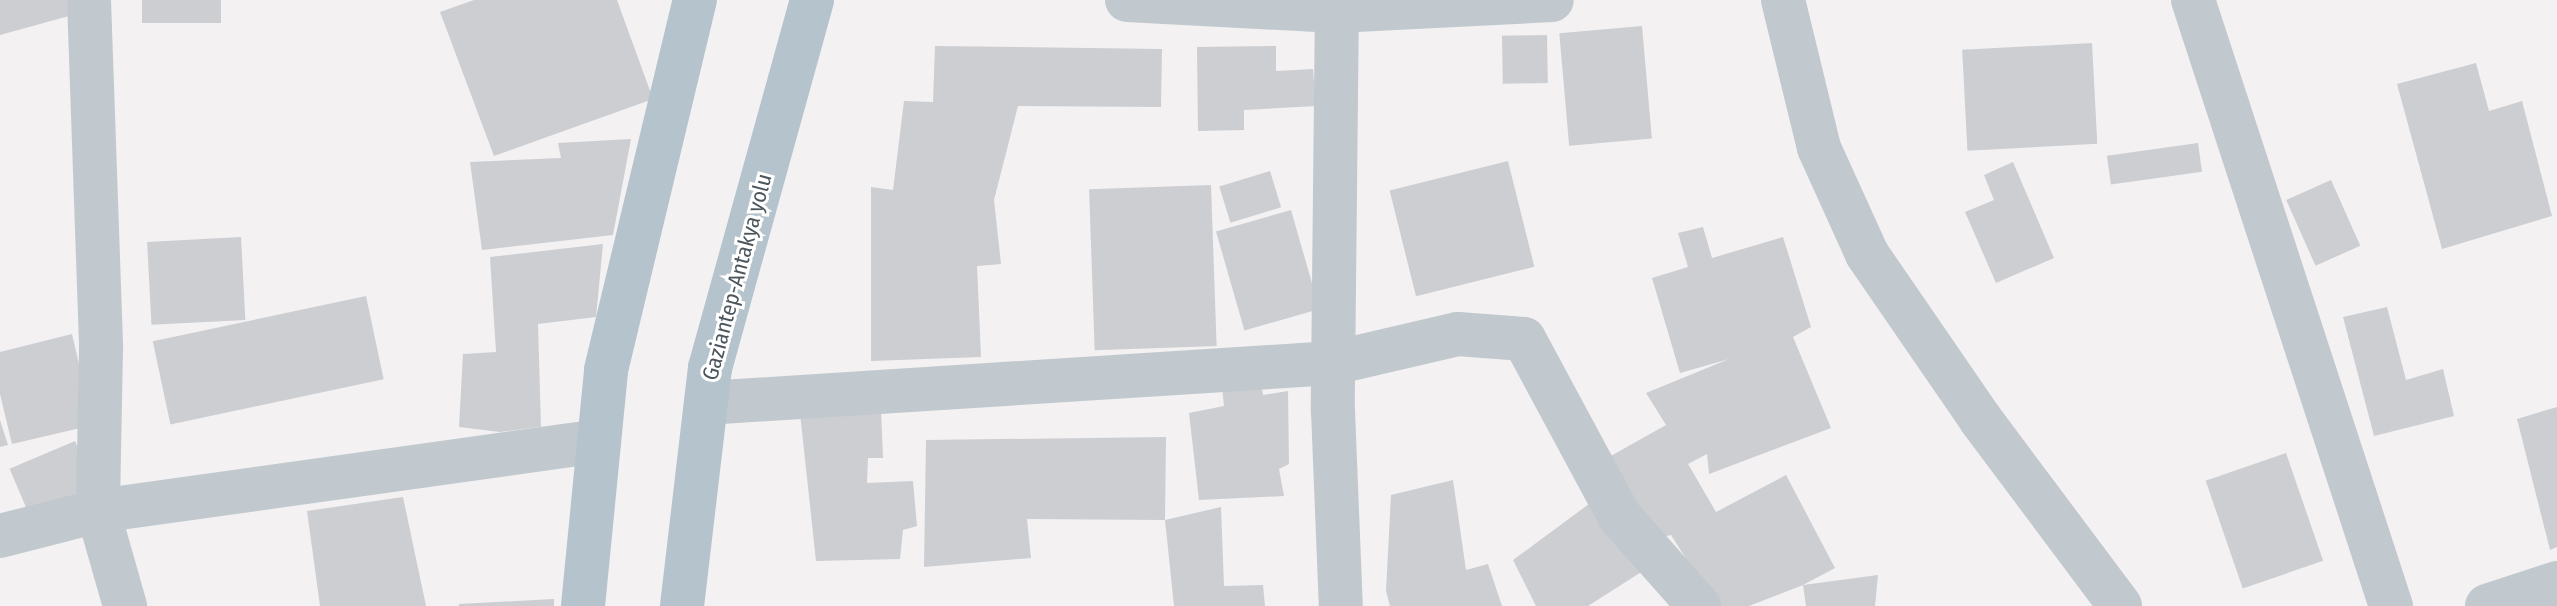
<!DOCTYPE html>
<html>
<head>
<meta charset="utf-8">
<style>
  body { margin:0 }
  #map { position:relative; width:2557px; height:606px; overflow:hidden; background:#f3f1f2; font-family:"Fira Sans Condensed",sans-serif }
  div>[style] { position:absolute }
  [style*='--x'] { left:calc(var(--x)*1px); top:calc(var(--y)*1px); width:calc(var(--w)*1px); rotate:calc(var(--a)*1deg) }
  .building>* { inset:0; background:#ccced2; transform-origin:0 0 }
  .minor>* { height:44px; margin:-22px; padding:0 22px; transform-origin:22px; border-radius:22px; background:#c1c9ce }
  .major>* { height:44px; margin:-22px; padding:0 22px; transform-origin:22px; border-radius:22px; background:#b5c3cc }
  span { translate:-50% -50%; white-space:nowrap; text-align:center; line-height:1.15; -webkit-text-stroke:6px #fff; paint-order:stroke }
  .street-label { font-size:22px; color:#4b565c }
</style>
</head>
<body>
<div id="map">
  <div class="building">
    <i style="clip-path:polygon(0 0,67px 0,69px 16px,0 35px)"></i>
    <i style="left:142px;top:0;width:79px;height:23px"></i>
    <i style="clip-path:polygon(474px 0,617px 0,653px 99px,494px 156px,440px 12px)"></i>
    <i style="left:1642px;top:26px;width:113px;height:83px;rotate:85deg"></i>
    <i style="left:1547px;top:35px;width:48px;height:45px;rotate:89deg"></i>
    <i style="left:2092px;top:43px;width:101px;height:130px;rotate:87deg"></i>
    <i style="clip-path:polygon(935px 46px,1162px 49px,1161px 107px,1018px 106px,994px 200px,1001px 264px,977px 266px,981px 357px,871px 361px,871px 187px,893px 190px,904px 101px,933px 102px)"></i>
    <i style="clip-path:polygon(1276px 46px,1276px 71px,1313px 69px,1316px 106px,1244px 110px,1244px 130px,1198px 131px,1197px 47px)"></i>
    <i style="clip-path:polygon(2476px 63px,2489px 111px,2522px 101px,2552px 216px,2442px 249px,2397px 84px)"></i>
    <i style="clip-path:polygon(631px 139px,613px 235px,482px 250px,470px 162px,561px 158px,558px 143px)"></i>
    <i style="left:2198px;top:143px;width:29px;height:92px;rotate:82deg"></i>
    <i style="left:1508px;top:161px;width:109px;height:122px;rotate:76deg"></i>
    <i style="clip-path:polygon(2013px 162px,2054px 258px,1996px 283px,1965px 212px,1994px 200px,1984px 175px)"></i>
    <i style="left:1270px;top:171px;width:38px;height:53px;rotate:73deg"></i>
    <i style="left:2331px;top:180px;width:72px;height:49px;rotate:66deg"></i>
    <i style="left:1211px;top:185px;width:161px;height:122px;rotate:88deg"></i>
    <i style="left:1291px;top:210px;width:103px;height:78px;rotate:74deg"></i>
    <i style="clip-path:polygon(1703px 227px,1712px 258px,1783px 237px,1811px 327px,1793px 337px,1831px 428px,1709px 474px,1707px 454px,1688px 464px,1716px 512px,1786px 475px,1835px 568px,1803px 585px,1878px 575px,1875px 606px,1806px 606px,1803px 585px,1749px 606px,1716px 606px,1671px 535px,1651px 540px,1609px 457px,1666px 425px,1646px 393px,1729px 359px,1680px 373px,1652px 278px,1688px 267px,1678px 233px)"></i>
    <i style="left:241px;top:237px;width:83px;height:94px;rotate:87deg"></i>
    <i style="clip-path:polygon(603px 244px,596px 317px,538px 324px,541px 427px,500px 432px,459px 427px,463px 354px,496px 352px,490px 257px)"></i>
    <i style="left:366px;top:296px;width:85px;height:218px;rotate:78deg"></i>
    <i style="clip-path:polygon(2387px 307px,2406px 380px,2443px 369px,2454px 416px,2374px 436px,2343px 317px)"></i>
    <i style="clip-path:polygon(72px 334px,93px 425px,12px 444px,0 394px,0 352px)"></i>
    <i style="clip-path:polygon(1261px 383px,1263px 395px,1288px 391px,1289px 464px,1279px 469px,1284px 496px,1199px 500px,1189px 413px,1224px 406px,1222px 387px)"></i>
    <i style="clip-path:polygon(2557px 407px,2557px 547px,2550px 550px,2517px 419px)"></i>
    <i style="clip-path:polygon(881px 410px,883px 458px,868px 458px,867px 483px,913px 481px,917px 526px,903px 530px,900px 559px,816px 561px,800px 413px)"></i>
    <i style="clip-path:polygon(0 420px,8px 445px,0 447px)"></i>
    <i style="clip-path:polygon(1166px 437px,1165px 520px,1027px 519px,1031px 558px,924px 567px,926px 440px)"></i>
    <i style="left:75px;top:441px;width:58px;height:71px;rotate:67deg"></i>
    <i style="left:2286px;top:453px;width:114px;height:85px;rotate:71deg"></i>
    <i style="clip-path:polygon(1453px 480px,1466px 570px,1488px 564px,1502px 606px,1390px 606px,1386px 591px,1391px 495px)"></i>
    <i style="clip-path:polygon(403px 497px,426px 606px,320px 606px,307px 511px)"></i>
    <i style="clip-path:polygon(1593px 501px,1646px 569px,1588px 606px,1536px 606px,1513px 560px)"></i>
    <i style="clip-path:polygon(1221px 507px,1224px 586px,1263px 585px,1265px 606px,1174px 606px,1165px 520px)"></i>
    <i style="clip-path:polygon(554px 599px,554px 606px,459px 606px,459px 604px)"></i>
  </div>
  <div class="minor">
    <i style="--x:89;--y:0;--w:349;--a:88"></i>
    <i style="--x:101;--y:349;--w:162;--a:91.1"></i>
    <i style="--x:98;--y:511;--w:99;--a:74.1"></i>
    <i style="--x:1127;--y:0;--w:209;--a:3"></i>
    <i style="--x:1336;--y:11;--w:216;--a:-2.9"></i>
    <i style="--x:1337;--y:0;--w:411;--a:90.6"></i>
    <i style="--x:1333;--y:411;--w:195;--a:87.7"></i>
    <i style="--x:1783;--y:0;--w:152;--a:76.3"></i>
    <i style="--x:1819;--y:148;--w:116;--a:65.6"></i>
    <i style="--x:1867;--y:254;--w:201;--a:55.5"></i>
    <i style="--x:1981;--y:420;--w:232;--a:53.2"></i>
    <i style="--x:2193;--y:0;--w:638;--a:71.91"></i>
    <i style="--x:706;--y:403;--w:628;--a:-3.65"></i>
    <i style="--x:1333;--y:363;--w:128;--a:-13.1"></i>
    <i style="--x:1458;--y:334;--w:66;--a:4.3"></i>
    <i style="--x:1524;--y:339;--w:202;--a:61.7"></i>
    <i style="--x:1620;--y:517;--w:119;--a:48.4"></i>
    <i style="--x:0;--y:536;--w:101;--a:-14.3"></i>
    <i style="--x:98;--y:511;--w:506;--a:-7.95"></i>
    <i style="--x:2487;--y:606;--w:74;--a:-18.2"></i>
  </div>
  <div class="major">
    <i style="--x:583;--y:606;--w:237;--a:-84.4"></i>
    <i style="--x:606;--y:370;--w:381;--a:-76.5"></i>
    <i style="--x:682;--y:606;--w:240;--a:-83.3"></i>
    <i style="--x:710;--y:368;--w:382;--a:-74.5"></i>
  </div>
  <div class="street-label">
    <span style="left:737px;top:277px;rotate:-75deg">Gaziantep-Antakya yolu</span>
  </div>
</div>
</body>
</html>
